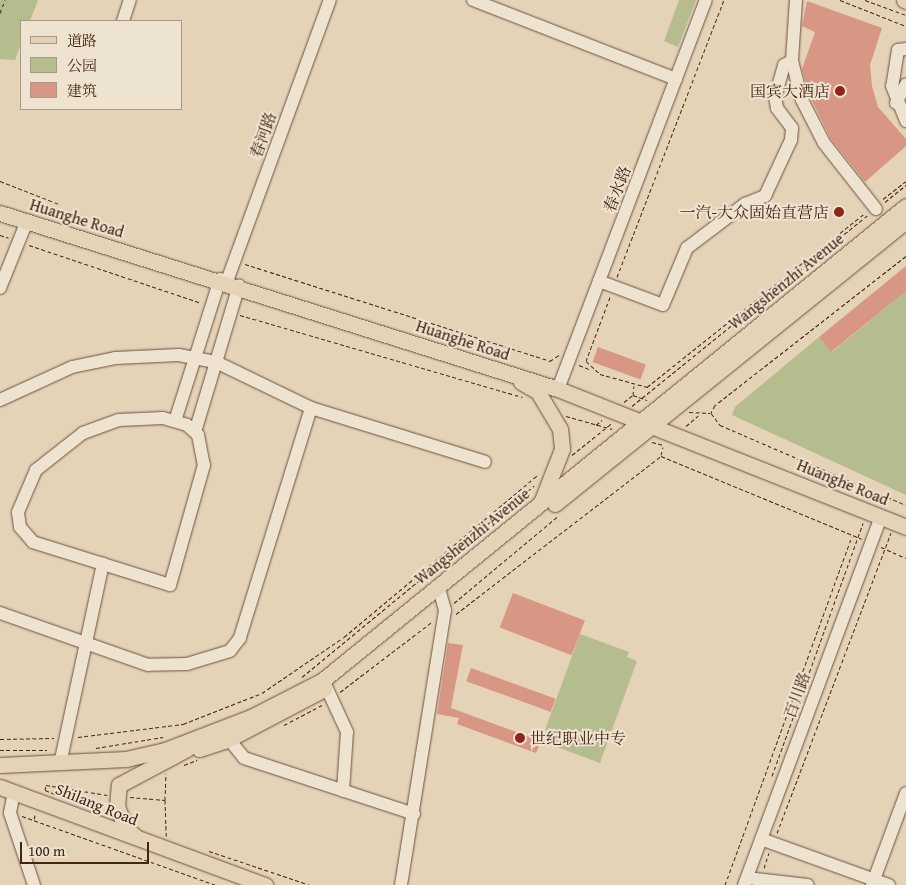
<!DOCTYPE html>
<html>
<head>
<meta charset="utf-8">
<style>
  body { margin:0 }
  #map { position:relative; width:906px; height:885px; overflow:hidden; background:#e5d3b8; font-family:"Gentium Book Plus","Noto Serif SC",serif }
  div>[style] { position:absolute }
  [style*='--x'] { left:calc(var(--x)*1px); top:calc(var(--y)*1px); width:calc(var(--w)*1px); rotate:calc(var(--a)*1deg) }
  .green>* { inset:0; background:#b5bc8e }
  .building>* { inset:0; background:#d89684; transform-origin:0 0 }
  .path>* { height:1px; margin-top:-0.5px; transform-origin:0; background:repeating-linear-gradient(90deg,#442512 0 4px,transparent 0 6.5px) }
  .roads { filter:drop-shadow(0 0 1px #6c503c) drop-shadow(0 0 1px #6c503c) }
  .minor>* { height:12px; margin:-6px; padding:0 6px; transform-origin:6px; border-radius:6px; background:#eee2d1 }
  .major>* { height:15px; margin:-7.5px; padding:0 7.5px; transform-origin:7.5px; border-radius:7.5px; background:#e5d3b8 }
  .dots>* { width:14px; height:14px; translate:-50% -50%; box-sizing:border-box; border:2px solid #eee2d1; border-radius:50% }
  span { translate:-50% -50%; white-space:nowrap; text-align:center; line-height:1.15; -webkit-text-stroke:4px #eee2d1; paint-order:stroke }
  .poi-label { font-size:16px; color:#442512 }
  .right { translate:-100% -50%; text-align:right }
  .left { translate:0 -50%; text-align:left }
  .street-label { font-size:16px; color:#442512 }
  .legend { position:absolute; left:20px; top:20px; width:162px; height:90px; box-sizing:border-box; background:#eee2d1; border:1px solid #aa9685; margin:0; padding:6px 9px; list-style:none; font-size:15px; color:#442512 }
  .legend li { display:flex; align-items:center; gap:10px; height:25px }
  .legend b { width:25px; border:1px solid #aa9685 }
  .scale { position:absolute; left:20px; top:842px; width:129px; height:22px; box-sizing:border-box; border:2px solid #442512; border-top:0; padding-left:6px; font-size:15px; line-height:18px; white-space:nowrap; color:#442512; -webkit-text-stroke:4px #eee2d1; paint-order:stroke }
</style>
</head>
<body>
<div id="map">
  <div class="green">
    <i style="clip-path:polygon(0 0,38px 0,30px 21px,21px 21px,21px 43px,15px 60px,0 59px)"></i>
    <i style="clip-path:polygon(679px 0,696px 0,678px 47px,664px 41px)"></i>
    <i style="clip-path:polygon(906px 291px,906px 495px,732px 415px,735px 407px,819px 337px,832px 352px)"></i>
    <i style="clip-path:polygon(580px 634px,629px 652px,627px 657px,637px 661px,600px 763px,541px 741px)"></i>
  </div>
  <div class="building">
    <i style="clip-path:polygon(807px 1px,882px 28px,870px 65px,872px 86px,878px 107px,906px 139px,906px 146px,865px 182px,831px 139px,810px 97px,802px 69px,815px 32px,802px 26px)"></i>
    <i style="clip-path:polygon(906px 266px,906px 291px,831px 352px,819px 337px)"></i>
    <i style="left:598px;top:347px;width:51px;height:16px;rotate:20deg"></i>
    <i style="left:513px;top:593px;width:77px;height:37px;rotate:21deg"></i>
    <i style="clip-path:polygon(448px 643px,463px 645px,451px 708px,541px 741px,536px 753px,457px 724px,459px 718px,437px 714px)"></i>
    <i style="left:471px;top:668px;width:90px;height:14px;rotate:20deg"></i>
  </div>
  <div class="path">
    <i style="--x:840;--y:0;--w:71;--a:21.5"></i>
    <i style="--x:865;--y:0;--w:44;--a:20.1"></i>
    <i style="--x:0;--y:13;--w:14;--a:-69"></i>
    <i style="--x:0;--y:181;--w:63;--a:21.3"></i>
    <i style="--x:883;--y:199;--w:29;--a:-38"></i>
    <i style="--x:885;--y:202;--w:27;--a:-39"></i>
    <i style="--x:0;--y:235;--w:9;--a:18"></i>
    <i style="--x:29;--y:245;--w:182;--a:18.6"></i>
    <i style="--x:906;--y:256;--w:242;--a:142"></i>
    <i style="--x:715;--y:405;--w:9;--a:117"></i>
    <i style="--x:711;--y:413;--w:15;--a:53"></i>
    <i style="--x:720;--y:425;--w:202;--a:23.3"></i>
    <i style="--x:245;--y:264;--w:320;--a:17.6"></i>
    <i style="--x:550;--y:361;--w:11;--a:-34"></i>
    <i style="--x:617;--y:277;--w:297;--a:-68.9"></i>
    <i style="--x:610;--y:297;--w:68;--a:110.6"></i>
    <i style="--x:586;--y:361;--w:19;--a:43"></i>
    <i style="--x:600;--y:374;--w:49;--a:15.5"></i>
    <i style="--x:647;--y:387;--w:278;--a:-38.6"></i>
    <i style="--x:240;--y:315;--w:294;--a:16.2"></i>
    <i style="--x:579;--y:365;--w:11;--a:22"></i>
    <i style="--x:633;--y:395;--w:9;--a:-84"></i>
    <i style="--x:624;--y:402;--w:11;--a:-38"></i>
    <i style="--x:633;--y:395;--w:15;--a:20"></i>
    <i style="--x:632;--y:406;--w:304;--a:-39"></i>
    <i style="--x:689;--y:412;--w:21;--a:3"></i>
    <i style="--x:566;--y:416;--w:48;--a:15.8"></i>
    <i style="--x:596;--y:425;--w:8;--a:-40"></i>
    <i style="--x:686;--y:426;--w:16;--a:-40"></i>
    <i style="--x:652;--y:442;--w:11;--a:15"></i>
    <i style="--x:572;--y:455;--w:51;--a:-38.7"></i>
    <i style="--x:661;--y:455;--w:8;--a:-76"></i>
    <i style="--x:881;--y:547;--w:27;--a:24"></i>
    <i style="--x:454;--y:603;--w:136;--a:-39.9"></i>
    <i style="--x:456;--y:614;--w:259;--a:-37.6"></i>
    <i style="--x:661;--y:456;--w:217;--a:22.4"></i>
    <i style="--x:302;--y:677;--w:301;--a:-39.5"></i>
    <i style="--x:340;--y:692;--w:116;--a:-37.3"></i>
    <i style="--x:284;--y:725;--w:43;--a:-27.8"></i>
    <i style="--x:78;--y:737;--w:106;--a:-7.1"></i>
    <i style="--x:183;--y:724;--w:85;--a:-21.4"></i>
    <i style="--x:262;--y:693;--w:99;--a:-34.3"></i>
    <i style="--x:344;--y:637;--w:253;--a:-39.9"></i>
    <i style="--x:0;--y:739;--w:54;--a:-1.1"></i>
    <i style="--x:96;--y:748;--w:68;--a:-9.3"></i>
    <i style="--x:0;--y:750;--w:47;--a:0"></i>
    <i style="--x:184;--y:765;--w:14;--a:-21"></i>
    <i style="--x:772;--y:776;--w:269;--a:-70.2"></i>
    <i style="--x:45;--y:790;--w:5;--a:-79"></i>
    <i style="--x:46;--y:785;--w:62;--a:9.3"></i>
    <i style="--x:45;--y:790;--w:11;--a:22"></i>
    <i style="--x:130;--y:797;--w:35;--a:5"></i>
    <i style="--x:165;--y:800;--w:26;--a:-88"></i>
    <i style="--x:165;--y:800;--w:36;--a:88"></i>
    <i style="--x:22;--y:816;--w:206;--a:19.6"></i>
    <i style="--x:34;--y:819;--w:7;--a:-74"></i>
    <i style="--x:777;--y:833;--w:321;--a:-69.2"></i>
    <i style="--x:209;--y:851;--w:107;--a:18.6"></i>
    <i style="--x:764;--y:868;--w:16;--a:-72"></i>
    <i style="--x:725;--y:885;--w:371;--a:-70"></i>
  </div>
  <div class="roads">
    <div class="minor">
      <i style="--x:473;--y:0;--w:218;--a:21.3"></i>
      <i style="--x:796;--y:0;--w:61;--a:93.8"></i>
      <i style="--x:792;--y:61;--w:40;--a:75.6"></i>
      <i style="--x:802;--y:100;--w:48;--a:62.9"></i>
      <i style="--x:824;--y:143;--w:84;--a:51.8"></i>
      <i style="--x:123;--y:21;--w:22;--a:-72"></i>
      <i style="--x:906;--y:49;--w:8;--a:173"></i>
      <i style="--x:898;--y:50;--w:36;--a:99"></i>
      <i style="--x:892;--y:86;--w:38;--a:68"></i>
      <i style="--x:896;--y:103;--w:21;--a:-62"></i>
      <i style="--x:227;--y:281;--w:299;--a:-69.9"></i>
      <i style="--x:599;--y:281;--w:68;--a:20.6"></i>
      <i style="--x:663;--y:305;--w:62;--a:-67.2"></i>
      <i style="--x:687;--y:248;--w:73;--a:-37.2"></i>
      <i style="--x:745;--y:204;--w:22;--a:-22"></i>
      <i style="--x:765;--y:196;--w:62;--a:-65.1"></i>
      <i style="--x:791;--y:140;--w:12;--a:-85"></i>
      <i style="--x:792;--y:128;--w:25;--a:-127"></i>
      <i style="--x:777;--y:108;--w:11;--a:-100"></i>
      <i style="--x:775;--y:97;--w:33;--a:-74"></i>
      <i style="--x:784;--y:65;--w:9;--a:-27"></i>
      <i style="--x:0;--y:288;--w:72;--a:-68.1"></i>
      <i style="--x:558;--y:389;--w:416;--a:-69.2"></i>
      <i style="--x:0;--y:400;--w:79;--a:-24.6"></i>
      <i style="--x:72;--y:367;--w:44;--a:-11.8"></i>
      <i style="--x:115;--y:358;--w:64;--a:-2.7"></i>
      <i style="--x:179;--y:355;--w:38;--a:11"></i>
      <i style="--x:216;--y:362;--w:106;--a:25.8"></i>
      <i style="--x:311;--y:408;--w:241;--a:107.2"></i>
      <i style="--x:240;--y:638;--w:16;--a:128"></i>
      <i style="--x:230;--y:651;--w:45;--a:163.2"></i>
      <i style="--x:187;--y:664;--w:39;--a:179"></i>
      <i style="--x:148;--y:665;--w:157;--a:-160.6"></i>
      <i style="--x:311;--y:408;--w:182;--a:17.2"></i>
      <i style="--x:163;--y:418;--w:25;--a:16"></i>
      <i style="--x:187;--y:425;--w:15;--a:42"></i>
      <i style="--x:198;--y:435;--w:31;--a:79"></i>
      <i style="--x:204;--y:465;--w:125;--a:105.8"></i>
      <i style="--x:170;--y:585;--w:144;--a:-162.6"></i>
      <i style="--x:33;--y:542;--w:20;--a:-131"></i>
      <i style="--x:20;--y:527;--w:15;--a:-98"></i>
      <i style="--x:18;--y:512;--w:46;--a:-66.8"></i>
      <i style="--x:36;--y:470;--w:60;--a:-38.2"></i>
      <i style="--x:83;--y:433;--w:38;--a:-20"></i>
      <i style="--x:119;--y:420;--w:44;--a:-2.6"></i>
      <i style="--x:175;--y:421;--w:149;--a:-72.4"></i>
      <i style="--x:195;--y:432;--w:153;--a:-73.3"></i>
      <i style="--x:323;--y:680;--w:57;--a:65.2"></i>
      <i style="--x:347;--y:732;--w:59;--a:93.9"></i>
      <i style="--x:223;--y:732;--w:33;--a:51"></i>
      <i style="--x:244;--y:758;--w:179;--a:18.2"></i>
      <i style="--x:60;--y:764;--w:205;--a:-77.9"></i>
      <i style="--x:14;--y:792;--w:21;--a:101"></i>
      <i style="--x:10;--y:813;--w:76;--a:71.6"></i>
      <i style="--x:761;--y:839;--w:136;--a:19.8"></i>
      <i style="--x:747;--y:878;--w:61;--a:6.5"></i>
      <i style="--x:401;--y:885;--w:278;--a:-80.9"></i>
      <i style="--x:445;--y:610;--w:25;--a:-106"></i>
      <i style="--x:744;--y:885;--w:393;--a:-69.6"></i>
      <i style="--x:872;--y:885;--w:98;--a:-69.7"></i>
    </div>
    <div class="major">
      <i style="--x:904;--y:0;--w:2;--a:27"></i>
      <i style="--x:0;--y:213;--w:585;--a:17.51"></i>
      <i style="--x:558;--y:389;--w:374;--a:21.6"></i>
      <i style="--x:521;--y:382;--w:20;--a:30"></i>
      <i style="--x:538;--y:392;--w:43;--a:59.3"></i>
      <i style="--x:560;--y:429;--w:20;--a:84"></i>
      <i style="--x:562;--y:449;--w:55;--a:111.4"></i>
      <i style="--x:555;--y:504;--w:451;--a:-38.9"></i>
      <i style="--x:199;--y:749;--w:29;--a:-18"></i>
      <i style="--x:227;--y:740;--w:110;--a:-27.7"></i>
      <i style="--x:0;--y:765;--w:126;--a:-2.7"></i>
      <i style="--x:126;--y:759;--w:40;--a:-13"></i>
      <i style="--x:165;--y:750;--w:92;--a:-21"></i>
      <i style="--x:251;--y:717;--w:81;--a:-27.2"></i>
      <i style="--x:323;--y:680;--w:751;--a:-39.11"></i>
      <i style="--x:0;--y:787;--w:283;--a:20.3"></i>
      <i style="--x:136;--y:837;--w:15;--a:-138"></i>
      <i style="--x:125;--y:827;--w:22;--a:-111"></i>
      <i style="--x:117;--y:806;--w:21;--a:-85"></i>
      <i style="--x:119;--y:785;--w:77;--a:-27.9"></i>
    </div>
  </div>
  <div class="dots">
    <i style="left:840px;top:91px;background:#8f2418"></i>
    <i style="left:839px;top:212px;background:#8f2418"></i>
    <i style="left:520px;top:738px;background:#8f2418"></i>
  </div>
  <div class="poi-label">
    <span class="right" style="left:830px;top:91px">国宾大酒店</span>
    <span class="right" style="left:829px;top:212px">一汽-大众固始直营店</span>
    <span class="left" style="left:530px;top:738px">世纪职业中专</span>
  </div>
  <div class="street-label">
    <span style="left:263px;top:135px;rotate:-70deg">春河路</span>
    <span style="left:617px;top:189px;rotate:-69deg">春水路</span>
    <span style="left:77px;top:218px;rotate:17deg">Huanghe Road</span>
    <span style="left:786px;top:281px;rotate:-39deg">Wangshenzhi Avenue</span>
    <span style="left:463px;top:340px;rotate:18deg">Huanghe Road</span>
    <span style="left:843px;top:482px;rotate:22deg">Huanghe Road</span>
    <span style="left:472px;top:536px;rotate:-39deg">Wangshenzhi Avenue</span>
    <span style="left:797px;top:695px;rotate:-70deg">百川路</span>
    <span style="left:97px;top:804px;rotate:22deg">Shilang Road</span>
  </div>
  <ul class="legend">
  <li><b style="height:6px;background:#e5d3b8"></b>道路</li>
  <li><b style="height:14px;background:#b5bc8e"></b>公园</li>
  <li><b style="height:14px;background:#d89684"></b>建筑</li>
  </ul>
  <div class="scale">100 m</div>
</div>
</body>
</html>
